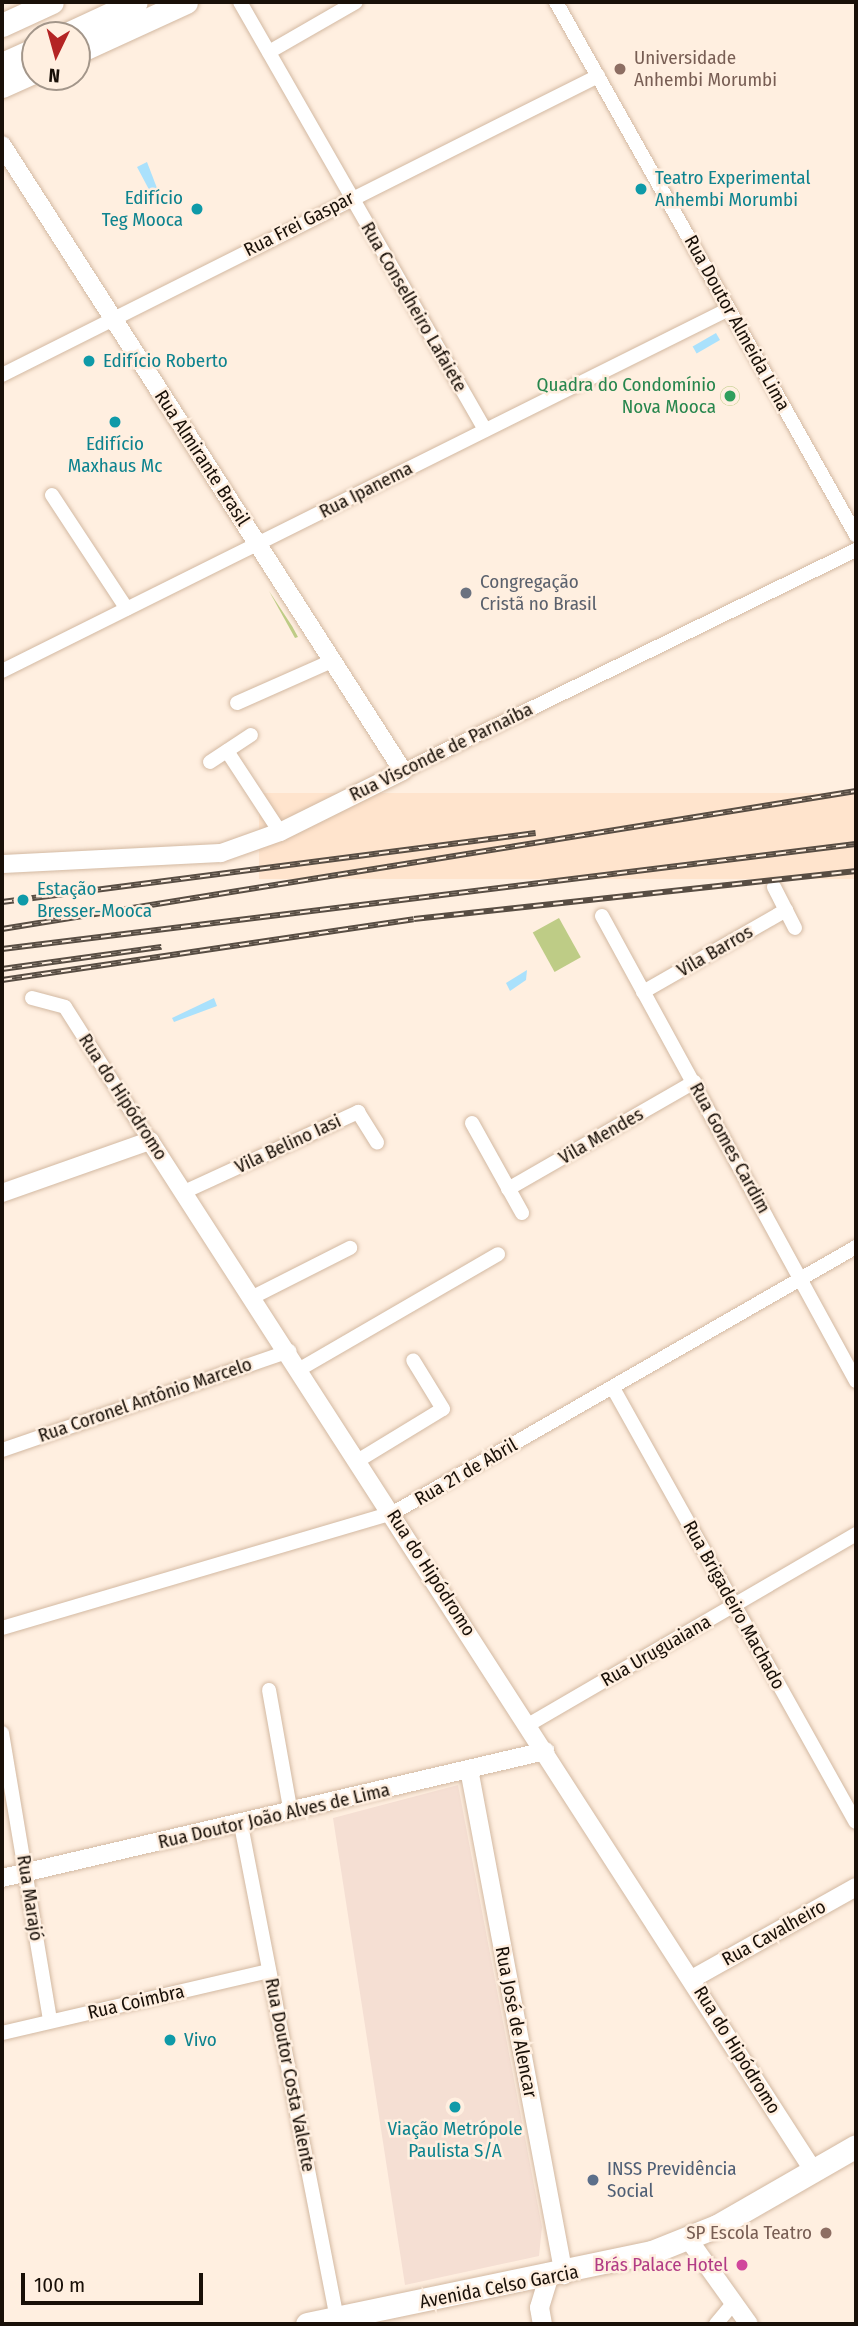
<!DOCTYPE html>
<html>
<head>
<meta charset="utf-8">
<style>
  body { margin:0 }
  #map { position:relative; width:858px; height:2326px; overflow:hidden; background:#ffefe0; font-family:"Fira Sans Condensed",sans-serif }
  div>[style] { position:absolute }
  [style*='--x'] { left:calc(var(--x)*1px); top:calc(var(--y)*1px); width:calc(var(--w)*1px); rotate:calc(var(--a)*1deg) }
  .built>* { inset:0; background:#ffe4cd; transform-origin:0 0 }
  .industrial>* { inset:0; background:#f5dfd3 }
  .green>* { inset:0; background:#becc86; transform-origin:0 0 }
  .round { border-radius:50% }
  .water>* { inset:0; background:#aae1fc; transform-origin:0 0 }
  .roads { filter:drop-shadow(0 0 2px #d3b9a2) drop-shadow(0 0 2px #d3b9a2) }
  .minor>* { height:14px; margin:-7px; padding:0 7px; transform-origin:7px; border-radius:7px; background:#fff }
  .tertiary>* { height:18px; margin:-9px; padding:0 9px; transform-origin:9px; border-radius:9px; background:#fff }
  .secondary>* { height:19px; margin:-9.5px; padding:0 9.5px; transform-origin:9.5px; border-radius:9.5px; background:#fff }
  .primary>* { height:23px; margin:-11.5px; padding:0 11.5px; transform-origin:11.5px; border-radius:11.5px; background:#fff }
  .trunk>* { height:23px; margin:-11.5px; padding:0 11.5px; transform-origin:11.5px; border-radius:11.5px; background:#fff }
  .rail>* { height:6px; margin-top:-3px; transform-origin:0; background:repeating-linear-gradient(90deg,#ffefe0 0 10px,#584d43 0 20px); box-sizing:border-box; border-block:2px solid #584d43 }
  .dots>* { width:19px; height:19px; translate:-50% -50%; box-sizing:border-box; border:4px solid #ffefe0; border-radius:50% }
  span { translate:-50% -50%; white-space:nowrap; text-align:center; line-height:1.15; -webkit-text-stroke:5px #ffefe0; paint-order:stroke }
  .education-label { font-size:19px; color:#785e54 }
  .left { translate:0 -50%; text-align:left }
  .right { translate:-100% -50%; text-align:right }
  .culture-label { font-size:19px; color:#0d838f }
  .street-label { font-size:19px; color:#191008 }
  .leisure-label { font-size:19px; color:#27864d }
  .worship-label { font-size:19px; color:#5b616d }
  .service-label { font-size:19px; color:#4e5e75 }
  .hotel-label { font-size:19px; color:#b23c85 }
  .frame { position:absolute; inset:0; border:4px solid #191008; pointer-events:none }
  .north { position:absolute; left:21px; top:21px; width:70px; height:70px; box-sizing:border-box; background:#ffefe0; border:2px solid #a3968a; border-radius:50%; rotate:185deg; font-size:19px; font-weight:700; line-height:28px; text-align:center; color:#191008 }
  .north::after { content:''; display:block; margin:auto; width:24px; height:32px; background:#b42424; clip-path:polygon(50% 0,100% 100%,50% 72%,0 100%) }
  .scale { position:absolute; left:21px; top:2273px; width:182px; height:32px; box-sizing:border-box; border:4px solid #191008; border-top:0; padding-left:9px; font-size:21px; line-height:24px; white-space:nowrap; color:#191008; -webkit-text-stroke:5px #ffefe0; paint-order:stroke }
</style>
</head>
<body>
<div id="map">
  <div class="built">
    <i style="left:856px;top:793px;width:86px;height:597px;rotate:90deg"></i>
  </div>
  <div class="industrial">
    <i style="clip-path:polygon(458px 1785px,542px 2227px,539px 2256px,405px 2285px,333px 1818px)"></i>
  </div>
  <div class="green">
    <i class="round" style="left:720px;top:386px;width:20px;height:20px"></i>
    <i style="clip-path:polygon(269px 591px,292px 626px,298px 637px,295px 638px)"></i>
    <i style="left:559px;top:918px;width:45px;height:30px;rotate:61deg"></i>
  </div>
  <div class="water">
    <i style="clip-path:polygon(147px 162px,160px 196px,154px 199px,137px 167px)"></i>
    <i style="left:716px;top:333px;width:8px;height:27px;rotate:60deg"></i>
    <i style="clip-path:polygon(527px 970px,526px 980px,510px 991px,506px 983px)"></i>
    <i style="clip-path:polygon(214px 998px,217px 1006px,174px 1022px,172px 1018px)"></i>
  </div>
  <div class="roads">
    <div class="minor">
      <i style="--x:240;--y:2;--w:493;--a:60.2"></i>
      <i style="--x:556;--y:2;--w:612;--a:60.63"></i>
      <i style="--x:269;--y:52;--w:100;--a:-29.9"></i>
      <i style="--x:2;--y:375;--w:667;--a:-26.64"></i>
      <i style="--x:52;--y:495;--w:136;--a:56.7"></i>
      <i style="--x:2;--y:671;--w:812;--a:-26.47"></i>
      <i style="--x:237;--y:703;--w:104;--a:-23.9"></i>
      <i style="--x:227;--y:751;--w:97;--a:56.8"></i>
      <i style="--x:210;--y:762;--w:49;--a:-33.4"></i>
      <i style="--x:403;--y:771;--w:504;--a:-26.01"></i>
      <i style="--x:774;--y:887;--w:46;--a:62.9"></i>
      <i style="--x:602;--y:916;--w:530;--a:61.36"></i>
      <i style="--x:643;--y:992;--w:165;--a:-29.8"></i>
      <i style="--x:32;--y:998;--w:34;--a:15"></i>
      <i style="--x:65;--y:1007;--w:159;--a:57.6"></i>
      <i style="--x:472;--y:1123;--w:103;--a:60.9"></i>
      <i style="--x:508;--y:1189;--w:215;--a:-29.9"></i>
      <i style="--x:184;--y:1192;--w:192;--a:-24.7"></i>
      <i style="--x:358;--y:1112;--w:36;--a:58"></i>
      <i style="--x:253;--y:1297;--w:109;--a:-26.8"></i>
      <i style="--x:300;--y:1369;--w:229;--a:-30.1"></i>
      <i style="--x:613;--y:1388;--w:497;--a:60.8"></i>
      <i style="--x:2;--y:1450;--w:304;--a:-19"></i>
      <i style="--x:359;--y:1460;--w:98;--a:-31.3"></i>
      <i style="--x:443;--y:1409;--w:57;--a:-121.5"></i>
      <i style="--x:2;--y:1628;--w:408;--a:-16.4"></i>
      <i style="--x:393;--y:1513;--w:534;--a:-29.88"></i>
      <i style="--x:269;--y:1690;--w:125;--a:79.9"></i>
      <i style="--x:528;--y:1725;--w:380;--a:-30.2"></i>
      <i style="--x:2;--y:1733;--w:292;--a:80.5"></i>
      <i style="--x:241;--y:1825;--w:508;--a:79"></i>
      <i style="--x:2;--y:2033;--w:274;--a:-13.1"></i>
      <i style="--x:716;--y:2324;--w:26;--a:-50"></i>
    </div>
    <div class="tertiary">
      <i style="--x:2;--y:145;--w:743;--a:57.36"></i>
      <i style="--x:403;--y:771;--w:137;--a:153.6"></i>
      <i style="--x:280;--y:832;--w:63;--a:160.4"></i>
      <i style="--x:221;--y:853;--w:219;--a:177.1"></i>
      <i style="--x:2;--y:1193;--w:157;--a:-19.4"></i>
      <i style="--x:150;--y:1141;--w:1224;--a:57.21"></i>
      <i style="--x:469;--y:1769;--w:515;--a:79.37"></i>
      <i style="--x:2;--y:1878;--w:558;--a:-13.16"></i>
      <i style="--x:692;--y:1979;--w:188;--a:-29.3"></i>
      <i style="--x:689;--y:2240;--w:103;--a:54.5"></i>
    </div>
    <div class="secondary">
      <i style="--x:542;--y:2324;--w:17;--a:-100"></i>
      <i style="--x:539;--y:2307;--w:30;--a:-73"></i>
    </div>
    <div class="primary">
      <i style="--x:77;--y:52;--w:120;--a:-24.6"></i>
      <i style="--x:2;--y:86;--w:36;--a:-24"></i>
      <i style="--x:307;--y:2324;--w:352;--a:-11.8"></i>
      <i style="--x:652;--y:2252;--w:70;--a:-21.8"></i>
      <i style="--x:717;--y:2226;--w:160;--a:-29.9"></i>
    </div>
    <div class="trunk">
      <i style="--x:2;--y:25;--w:55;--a:-24.7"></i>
      <i style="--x:65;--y:35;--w:78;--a:-24.9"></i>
      <i style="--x:2;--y:64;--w:36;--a:-24"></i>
    </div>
  </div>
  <div class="rail">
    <i style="--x:2;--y:902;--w:538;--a:-7.36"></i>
    <i style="--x:2;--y:929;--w:865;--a:-9.18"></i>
    <i style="--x:2;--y:949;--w:860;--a:-7.01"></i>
    <i style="--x:2;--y:969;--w:161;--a:-7.9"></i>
    <i style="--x:2;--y:980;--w:416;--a:-8.4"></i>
    <i style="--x:414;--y:919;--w:445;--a:-6.2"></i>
  </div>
  <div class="dots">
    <i style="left:620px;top:69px;background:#8d6e63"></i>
    <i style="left:641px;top:189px;background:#0f9aa8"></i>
    <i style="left:197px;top:209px;background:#0f9aa8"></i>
    <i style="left:89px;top:361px;background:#0f9aa8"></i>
    <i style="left:730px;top:396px;background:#2e9e5b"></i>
    <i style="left:115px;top:422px;background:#0f9aa8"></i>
    <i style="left:466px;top:593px;background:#6b7280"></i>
    <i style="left:23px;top:900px;background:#0f9aa8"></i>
    <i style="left:170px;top:2040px;background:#0f9aa8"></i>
    <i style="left:455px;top:2107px;background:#0f9aa8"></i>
    <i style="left:593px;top:2180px;background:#5c6f8a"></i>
    <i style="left:826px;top:2233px;background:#8d6e63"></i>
    <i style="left:742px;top:2265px;background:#d1479c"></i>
  </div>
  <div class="education-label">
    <span class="left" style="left:634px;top:69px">Universidade<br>Anhembi Morumbi</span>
    <span class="right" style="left:812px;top:2233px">SP Escola Teatro</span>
  </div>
  <div class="culture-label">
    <span class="left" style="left:655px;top:189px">Teatro Experimental<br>Anhembi Morumbi</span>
    <span class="right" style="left:183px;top:209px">Edifício<br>Teg Mooca</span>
    <span class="left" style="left:103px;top:361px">Edifício Roberto</span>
    <span style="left:115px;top:455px">Edifício<br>Maxhaus Mc</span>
    <span class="left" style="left:37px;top:900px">Estação<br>Bresser-Mooca</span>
    <span class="left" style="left:184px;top:2040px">Vivo</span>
    <span style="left:455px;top:2140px">Viação Metrópole<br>Paulista S/A</span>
  </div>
  <div class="street-label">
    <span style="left:299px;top:224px;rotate:-27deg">Rua Frei Gaspar</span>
    <span style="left:414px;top:307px;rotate:60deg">Rua Conselheiro Lafaiete</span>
    <span style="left:737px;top:323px;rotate:61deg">Rua Doutor Almeida Lima</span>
    <span style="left:202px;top:458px;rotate:57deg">Rua Almirante Brasil</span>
    <span style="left:366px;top:490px;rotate:-27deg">Rua Ipanema</span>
    <span style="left:441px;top:752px;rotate:-26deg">Rua Visconde de Parnaíba</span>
    <span style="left:715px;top:951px;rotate:-30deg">Vila Barros</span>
    <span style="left:123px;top:1097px;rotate:57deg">Rua do Hipódromo</span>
    <span style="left:601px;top:1136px;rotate:-30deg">Vila Mendes</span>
    <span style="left:288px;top:1144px;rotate:-25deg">Vila Belino Iasi</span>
    <span style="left:730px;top:1148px;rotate:61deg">Rua Gomes Cardim</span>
    <span style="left:145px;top:1400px;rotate:-19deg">Rua Coronel Antônio Marcelo</span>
    <span style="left:466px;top:1472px;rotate:-30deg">Rua 21 de Abril</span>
    <span style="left:431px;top:1573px;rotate:57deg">Rua do Hipódromo</span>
    <span style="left:734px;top:1605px;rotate:61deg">Rua Brigadeiro Machado</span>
    <span style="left:656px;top:1651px;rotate:-30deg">Rua Uruguaiana</span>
    <span style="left:274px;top:1816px;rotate:-13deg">Rua Doutor João Alves de Lima</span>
    <span style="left:30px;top:1898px;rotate:81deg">Rua Marajó</span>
    <span style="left:774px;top:1933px;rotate:-29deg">Rua Cavalheiro</span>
    <span style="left:136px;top:2002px;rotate:-13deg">Rua Coimbra</span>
    <span style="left:516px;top:2022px;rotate:79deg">Rua José de Alencar</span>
    <span style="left:737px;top:2050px;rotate:58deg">Rua do Hipódromo</span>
    <span style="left:290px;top:2075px;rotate:79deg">Rua Doutor Costa Valente</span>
    <span style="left:499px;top:2287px;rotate:-11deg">Avenida Celso Garcia</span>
  </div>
  <div class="leisure-label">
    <span class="right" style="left:716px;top:396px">Quadra do Condomínio<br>Nova Mooca</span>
  </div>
  <div class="worship-label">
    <span class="left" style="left:480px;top:593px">Congregação<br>Cristã no Brasil</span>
  </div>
  <div class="service-label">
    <span class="left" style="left:607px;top:2180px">INSS Previdência<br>Social</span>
  </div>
  <div class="hotel-label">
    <span class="right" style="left:728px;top:2265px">Brás Palace Hotel</span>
  </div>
  <div class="frame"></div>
  <div class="north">N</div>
  <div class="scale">100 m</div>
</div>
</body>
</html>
